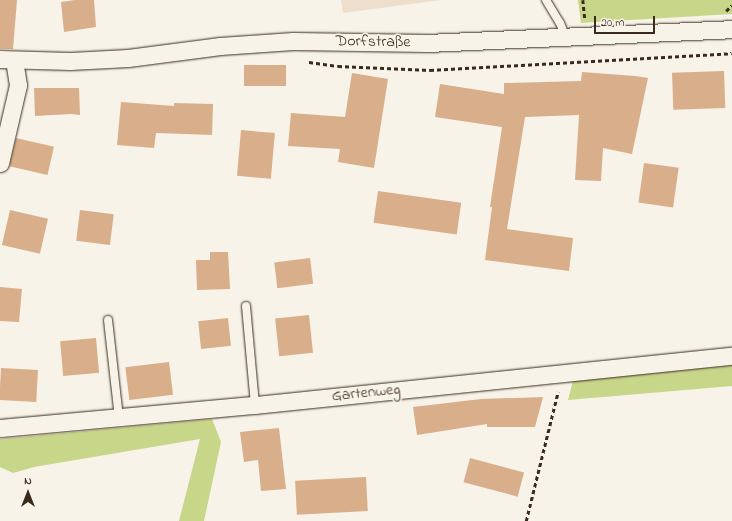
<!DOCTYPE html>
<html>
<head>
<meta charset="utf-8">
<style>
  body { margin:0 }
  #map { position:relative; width:732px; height:521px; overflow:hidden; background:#f7f3e8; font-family:"Indie Flower",sans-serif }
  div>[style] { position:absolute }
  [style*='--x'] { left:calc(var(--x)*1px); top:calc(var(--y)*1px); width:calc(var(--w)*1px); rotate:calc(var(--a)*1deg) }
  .built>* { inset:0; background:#eedecc }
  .green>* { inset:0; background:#c8d68a }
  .building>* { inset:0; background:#d9ae8a; transform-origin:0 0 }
  .path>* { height:2.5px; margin-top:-1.25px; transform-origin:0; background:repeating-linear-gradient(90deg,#3b2a1e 0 4px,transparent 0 7px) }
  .roads { filter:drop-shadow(0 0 1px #3b2a1e) drop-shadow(0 0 1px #3b2a1e) }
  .lane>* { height:8px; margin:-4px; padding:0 4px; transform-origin:4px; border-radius:4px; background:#f7f3e8 }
  .street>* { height:17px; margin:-8.5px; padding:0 8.5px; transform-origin:8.5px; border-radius:8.5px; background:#f7f3e8 }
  span { translate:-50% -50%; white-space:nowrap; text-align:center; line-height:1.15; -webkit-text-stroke:3.5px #f7f3e8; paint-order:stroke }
  .street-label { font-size:16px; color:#3b2a1e }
  .north { position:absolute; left:8px; top:473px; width:40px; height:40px; -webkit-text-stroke:3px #f7f3e8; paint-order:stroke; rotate:0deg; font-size:11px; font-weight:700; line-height:16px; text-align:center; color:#3b2a1e }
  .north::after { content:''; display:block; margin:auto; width:14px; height:18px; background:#3b2a1e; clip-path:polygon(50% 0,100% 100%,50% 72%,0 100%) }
  .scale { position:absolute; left:594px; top:16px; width:61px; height:18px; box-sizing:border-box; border:2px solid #3b2a1e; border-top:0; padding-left:5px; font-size:12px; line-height:14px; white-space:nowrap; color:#3b2a1e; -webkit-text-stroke:3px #f7f3e8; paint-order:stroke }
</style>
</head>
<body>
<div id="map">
  <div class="built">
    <i style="clip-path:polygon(341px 0,441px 0,343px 13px)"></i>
  </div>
  <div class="green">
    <i style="clip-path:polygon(578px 0,732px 0,732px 14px,581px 23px)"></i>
    <i style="clip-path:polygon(732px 365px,732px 386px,568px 400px,573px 381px)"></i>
    <i style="clip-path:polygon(212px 419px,221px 442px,204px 521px,179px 521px,200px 439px,34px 467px,13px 473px,0 467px,0 439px)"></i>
  </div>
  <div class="building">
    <i style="clip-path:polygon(0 0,17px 0,13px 49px,0 49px)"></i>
    <i style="clip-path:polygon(75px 0,94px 0,96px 27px,64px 32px,61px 2px)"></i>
    <i style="left:244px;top:65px;width:42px;height:21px"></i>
    <i style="left:724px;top:71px;width:37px;height:52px;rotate:88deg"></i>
    <i style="clip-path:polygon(582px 72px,635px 76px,648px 78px,632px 154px,603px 148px,601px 181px,575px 180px,579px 115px,525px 117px,507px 229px,573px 238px,569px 271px,485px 260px,492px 207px,490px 207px,502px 127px,435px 117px,440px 84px,504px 94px,504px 83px,581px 81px)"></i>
    <i style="clip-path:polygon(352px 73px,388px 79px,374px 168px,338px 162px,340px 149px,288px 146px,291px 113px,345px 117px)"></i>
    <i style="clip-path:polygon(34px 88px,79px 88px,80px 115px,71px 114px,35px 116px)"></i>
    <i style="clip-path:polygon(121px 102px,174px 106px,174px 103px,213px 104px,212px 135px,156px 133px,154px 148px,117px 145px)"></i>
    <i style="left:241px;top:130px;width:34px;height:46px;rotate:5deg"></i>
    <i style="left:16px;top:138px;width:39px;height:29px;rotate:13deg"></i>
    <i style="left:644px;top:163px;width:35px;height:40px;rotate:8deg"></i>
    <i style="left:378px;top:191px;width:84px;height:32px;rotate:8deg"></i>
    <i style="left:10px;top:210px;width:39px;height:36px;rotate:13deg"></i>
    <i style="left:80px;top:210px;width:34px;height:31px;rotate:7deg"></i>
    <i style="clip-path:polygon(210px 252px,228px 252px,230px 289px,197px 290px,196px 260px,210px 260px)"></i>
    <i style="left:310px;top:258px;width:26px;height:36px;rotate:83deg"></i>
    <i style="clip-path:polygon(0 287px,22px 289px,19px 322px,0 321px)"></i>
    <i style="left:309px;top:315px;width:38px;height:34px;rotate:84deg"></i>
    <i style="left:228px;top:318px;width:28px;height:30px;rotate:84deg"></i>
    <i style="left:96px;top:338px;width:35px;height:36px;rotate:85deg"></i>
    <i style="left:169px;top:362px;width:33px;height:44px;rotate:83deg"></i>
    <i style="left:1px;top:368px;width:37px;height:32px;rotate:3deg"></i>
    <i style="clip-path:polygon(543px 397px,535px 427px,487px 427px,487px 424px,417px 435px,413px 407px,481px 399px)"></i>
    <i style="clip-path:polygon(279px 428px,286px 489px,261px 491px,258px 460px,244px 462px,240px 432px)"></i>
    <i style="left:470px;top:458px;width:56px;height:25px;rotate:15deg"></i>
    <i style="left:366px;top:477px;width:34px;height:71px;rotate:87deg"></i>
  </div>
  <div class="path">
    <i style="--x:583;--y:0;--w:18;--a:84"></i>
    <i style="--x:726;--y:11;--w:8;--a:-45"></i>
    <i style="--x:309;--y:62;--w:29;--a:8"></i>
    <i style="--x:338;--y:66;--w:92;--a:2.5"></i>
    <i style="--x:430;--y:70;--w:302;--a:-3.2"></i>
    <i style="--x:526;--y:521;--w:133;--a:-76.1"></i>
  </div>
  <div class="roads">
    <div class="lane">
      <i style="--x:546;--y:0;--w:27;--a:59"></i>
      <i style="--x:560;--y:23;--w:16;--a:68"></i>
      <i style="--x:246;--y:306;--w:99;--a:84.8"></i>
      <i style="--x:108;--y:320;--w:99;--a:83.6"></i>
    </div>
    <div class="street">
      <i style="--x:0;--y:59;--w:70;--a:1.6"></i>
      <i style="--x:70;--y:61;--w:58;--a:-3"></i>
      <i style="--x:128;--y:58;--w:93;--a:-7.4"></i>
      <i style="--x:220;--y:46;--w:73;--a:-3.9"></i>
      <i style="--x:293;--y:41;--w:134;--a:0.9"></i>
      <i style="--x:427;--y:43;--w:305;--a:-2.6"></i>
      <i style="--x:0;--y:163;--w:80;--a:-77"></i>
      <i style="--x:18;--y:85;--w:24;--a:-99"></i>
      <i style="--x:0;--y:428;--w:256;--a:-5.2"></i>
      <i style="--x:255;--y:405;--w:480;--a:-5.9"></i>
    </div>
  </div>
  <div class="street-label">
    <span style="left:373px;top:42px;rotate:1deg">Dorfstraße</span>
    <span style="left:366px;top:393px;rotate:-6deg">Gartenweg</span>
  </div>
  <div class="north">N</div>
  <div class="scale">20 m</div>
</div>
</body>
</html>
